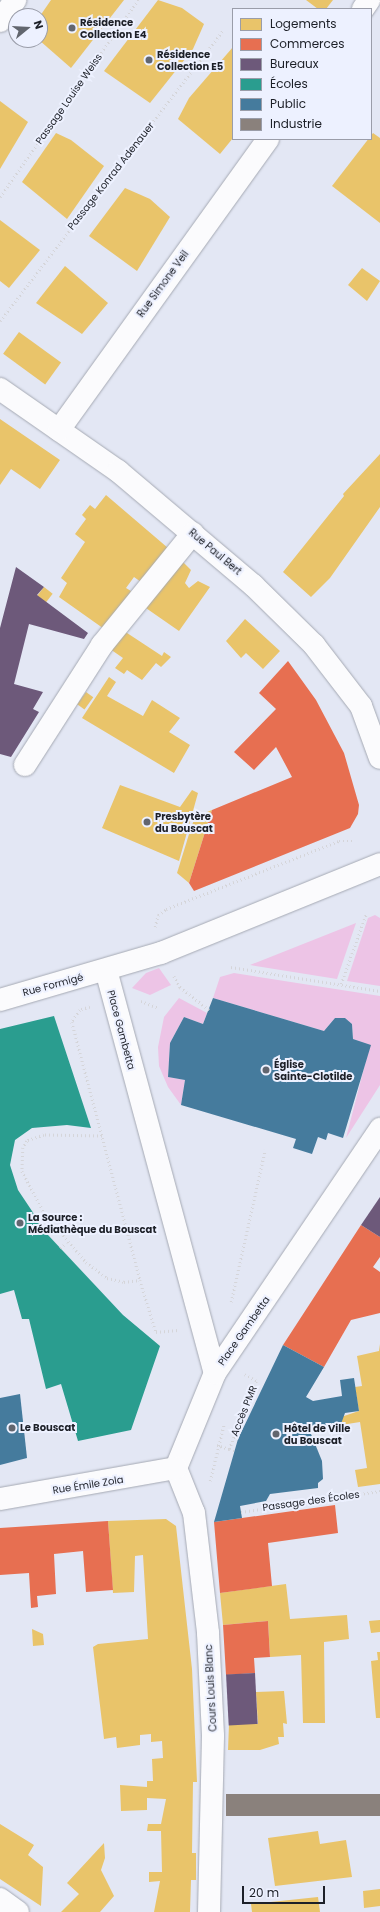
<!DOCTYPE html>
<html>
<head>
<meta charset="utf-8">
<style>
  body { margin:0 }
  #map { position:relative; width:380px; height:1912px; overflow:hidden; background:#e3e7f4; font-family:Poppins,sans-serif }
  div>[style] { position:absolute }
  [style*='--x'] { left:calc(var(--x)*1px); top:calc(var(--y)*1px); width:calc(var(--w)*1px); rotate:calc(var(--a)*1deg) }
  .green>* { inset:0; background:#edc4e6 }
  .homes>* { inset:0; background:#e9c46a; transform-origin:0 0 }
  .shops>* { inset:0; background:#e76f51 }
  .offices>* { inset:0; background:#6d597a; transform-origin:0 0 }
  .schools>* { inset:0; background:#2a9d8f }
  .public>* { inset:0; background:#457b9d }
  .industry>* { inset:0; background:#8a817c; transform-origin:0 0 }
  .path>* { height:2.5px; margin-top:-1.25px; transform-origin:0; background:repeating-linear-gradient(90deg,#d5d5d9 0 1px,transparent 0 4px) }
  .roads { filter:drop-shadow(0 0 1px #a5a9b3) drop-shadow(0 0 1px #a5a9b3) }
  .minor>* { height:22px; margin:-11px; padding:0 11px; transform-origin:11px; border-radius:11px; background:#fbfbfd }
  .dots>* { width:11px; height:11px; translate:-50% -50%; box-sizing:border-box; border:2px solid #edf1ff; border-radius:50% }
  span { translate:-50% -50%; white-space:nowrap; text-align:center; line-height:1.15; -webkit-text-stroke:4px #edf1ff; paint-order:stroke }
  .poi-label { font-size:10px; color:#1d2028; font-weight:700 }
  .left { translate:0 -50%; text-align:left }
  .street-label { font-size:10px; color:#1d2028 }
  .legend { position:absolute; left:232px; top:8px; width:140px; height:132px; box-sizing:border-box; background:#edf1ff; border:1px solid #9a9da9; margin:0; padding:5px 7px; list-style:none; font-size:12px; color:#1d2028 }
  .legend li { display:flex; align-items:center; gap:8px; height:20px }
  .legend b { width:20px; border:1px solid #9a9da9 }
  .north { position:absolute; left:8px; top:8px; width:40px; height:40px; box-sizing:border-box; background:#edf1ff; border:1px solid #9a9da9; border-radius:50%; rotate:72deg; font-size:11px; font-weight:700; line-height:16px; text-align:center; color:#1d2028 }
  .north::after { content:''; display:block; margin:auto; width:14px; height:18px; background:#62666f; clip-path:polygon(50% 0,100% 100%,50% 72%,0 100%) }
  .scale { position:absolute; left:242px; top:1886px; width:83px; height:18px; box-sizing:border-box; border:2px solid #1d2028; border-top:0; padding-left:5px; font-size:12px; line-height:14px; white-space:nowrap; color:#1d2028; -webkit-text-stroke:3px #edf1ff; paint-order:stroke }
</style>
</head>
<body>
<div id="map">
  <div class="green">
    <i style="clip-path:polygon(375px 915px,380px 918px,380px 986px,347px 981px,368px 918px)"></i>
    <i style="clip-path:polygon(356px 923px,337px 979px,250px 965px)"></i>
    <i style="clip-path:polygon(159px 968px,171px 985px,150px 995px,132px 988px,146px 973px)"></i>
    <i style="clip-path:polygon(234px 973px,380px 996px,380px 1085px,346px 1138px,370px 1045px,353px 1039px,352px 1024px,345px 1018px,335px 1018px,324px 1031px,213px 998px,220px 977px)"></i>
    <i style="clip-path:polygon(179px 998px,207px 1013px,203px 1024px,184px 1017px,170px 1043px,168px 1077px,185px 1080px,181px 1105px,168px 1087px,159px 1066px,158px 1047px,164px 1017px)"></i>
  </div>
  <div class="homes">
    <i style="clip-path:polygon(51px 0,124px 0,71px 68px,39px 40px,40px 16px)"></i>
    <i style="clip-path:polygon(158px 0,182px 8px,204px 24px,193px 49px,150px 103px,104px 71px)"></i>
    <i style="clip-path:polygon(306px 0,333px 0,326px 9px,318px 9px)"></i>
    <i style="clip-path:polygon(233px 47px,233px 138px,220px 154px,178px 119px,189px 98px)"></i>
    <i style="clip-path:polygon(0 101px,28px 122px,0 169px)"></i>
    <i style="clip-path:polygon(56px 133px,71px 140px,104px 166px,67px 219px,22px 182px)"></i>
    <i style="clip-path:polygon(373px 133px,380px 138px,380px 223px,332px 186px)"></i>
    <i style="clip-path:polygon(125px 188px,150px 199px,170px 217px,137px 271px,89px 236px)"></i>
    <i style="clip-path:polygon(0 220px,40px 250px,9px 288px,0 281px)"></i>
    <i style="clip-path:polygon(65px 266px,108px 303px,82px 334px,36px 303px)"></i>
    <i style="clip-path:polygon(362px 268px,380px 281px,367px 301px,348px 285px)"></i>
    <i style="left:19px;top:332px;width:52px;height:27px;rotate:36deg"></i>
    <i style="clip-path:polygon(0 419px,60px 460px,40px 489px,11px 469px,0 485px)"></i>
    <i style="clip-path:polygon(380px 454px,380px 507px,330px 578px,311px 597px,283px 572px,344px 496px,343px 494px)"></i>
    <i style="clip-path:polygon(106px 495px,168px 548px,141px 582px,134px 577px,126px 588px,131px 591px,107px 631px,59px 597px,67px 583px,61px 578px,85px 542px,75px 534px,86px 519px,82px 515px,90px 505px,95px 509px)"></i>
    <i style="clip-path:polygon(181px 560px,191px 570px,185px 583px,189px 588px,198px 581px,210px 587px,179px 631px,143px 606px)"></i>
    <i style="left:44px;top:587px;width:11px;height:11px;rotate:38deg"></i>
    <i style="clip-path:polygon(245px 619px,280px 651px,263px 669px,246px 653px,241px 658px,226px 641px)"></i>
    <i style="clip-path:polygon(124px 631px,162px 656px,164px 652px,171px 657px,161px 667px,156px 663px,142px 680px,127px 670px,124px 674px,115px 668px,123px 658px,110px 649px)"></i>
    <i style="clip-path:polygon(109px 677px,116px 682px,107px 696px,143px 716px,152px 700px,180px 718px,169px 732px,190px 745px,174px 773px,82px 718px)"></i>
    <i style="left:86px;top:692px;width:9px;height:15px;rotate:36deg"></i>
    <i style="clip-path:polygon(120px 785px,180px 807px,192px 790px,198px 793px,179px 861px,102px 828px)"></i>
    <i style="clip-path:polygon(212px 810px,189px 883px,177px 873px,190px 831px,195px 817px)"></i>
    <i style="clip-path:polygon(380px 1344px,380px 1484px,358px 1487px,355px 1470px,367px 1468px,360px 1422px,341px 1425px,341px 1417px,359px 1411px,355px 1387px,362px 1386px,357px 1356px,379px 1351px)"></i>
    <i style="clip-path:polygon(166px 1519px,176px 1526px,192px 1669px,197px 1782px,193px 1782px,192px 1853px,196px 1853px,196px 1880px,191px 1880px,190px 1912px,154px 1912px,160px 1881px,149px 1882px,149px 1872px,162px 1872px,161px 1831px,147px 1831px,148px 1824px,161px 1824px,166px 1799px,147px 1798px,147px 1810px,121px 1811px,120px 1785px,147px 1787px,147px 1781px,153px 1781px,152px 1759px,163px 1758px,162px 1741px,151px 1742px,151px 1734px,140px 1735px,140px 1745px,117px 1748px,116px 1737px,104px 1739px,93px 1647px,98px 1644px,148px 1639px,143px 1555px,135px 1556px,134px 1592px,113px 1593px,108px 1521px)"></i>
    <i style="clip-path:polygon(286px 1584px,290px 1619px,347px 1615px,349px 1639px,324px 1642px,325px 1723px,303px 1723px,301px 1655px,270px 1657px,268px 1621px,223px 1625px,220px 1593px)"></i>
    <i style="clip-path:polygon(380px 1620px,380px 1632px,371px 1633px,369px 1621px)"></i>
    <i style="clip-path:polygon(32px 1629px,43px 1634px,44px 1645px,33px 1646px)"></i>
    <i style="clip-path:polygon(377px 1652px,380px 1652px,380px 1718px,376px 1718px,371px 1661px,378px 1660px)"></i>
    <i style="clip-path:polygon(284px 1691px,287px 1724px,283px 1723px,284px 1737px,278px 1737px,279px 1744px,260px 1750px,228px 1750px,229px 1724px,258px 1724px,256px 1692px)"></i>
    <i style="clip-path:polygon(0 1824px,34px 1845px,28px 1855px,43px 1867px,41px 1906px,0 1879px)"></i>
    <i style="clip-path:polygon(318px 1831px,320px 1844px,346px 1840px,352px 1877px,275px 1886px,268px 1838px)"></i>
    <i style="clip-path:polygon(104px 1843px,105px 1858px,101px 1870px,114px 1896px,100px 1912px,61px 1912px,79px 1894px,67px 1883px)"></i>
    <i style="clip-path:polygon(380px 1889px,380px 1906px,364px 1908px,363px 1891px)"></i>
    <i style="clip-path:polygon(318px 1897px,320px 1912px,252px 1912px,251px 1904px)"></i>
  </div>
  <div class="shops">
    <i style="clip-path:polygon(288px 661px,316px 700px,344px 753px,359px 805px,358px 814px,350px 828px,194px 891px,189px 883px,212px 810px,292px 777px,276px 747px,254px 770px,234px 752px,276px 709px,259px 693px)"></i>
    <i style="clip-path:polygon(361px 1225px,380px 1237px,380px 1257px,373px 1267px,380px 1272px,380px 1313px,351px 1320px,324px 1367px,283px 1345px)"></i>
    <i style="clip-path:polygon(335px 1505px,338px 1533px,268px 1543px,272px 1586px,220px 1593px,214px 1522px)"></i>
    <i style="clip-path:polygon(108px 1521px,113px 1590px,86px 1592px,83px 1551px,54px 1554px,56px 1594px,37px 1596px,38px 1607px,31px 1608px,29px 1573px,0 1575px,0 1528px)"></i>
    <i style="clip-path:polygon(268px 1621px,270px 1657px,254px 1658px,255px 1673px,226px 1675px,223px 1625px)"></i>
  </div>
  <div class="offices">
    <i style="clip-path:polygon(16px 567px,44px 587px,37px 595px,88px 633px,84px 639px,29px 624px,14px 684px,43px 692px,33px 709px,39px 712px,11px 757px,0 754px,0 628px)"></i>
    <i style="clip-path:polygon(380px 1197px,380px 1237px,361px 1225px)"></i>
    <i style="left:255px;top:1673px;width:51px;height:29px;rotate:87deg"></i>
  </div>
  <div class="schools">
    <i style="clip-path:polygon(54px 1016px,91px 1128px,67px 1125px,32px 1128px,15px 1140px,10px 1165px,18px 1190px,48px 1235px,123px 1315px,160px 1346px,131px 1430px,78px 1441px,61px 1384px,46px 1389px,29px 1319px,22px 1319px,14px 1290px,0 1294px,0 1029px)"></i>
  </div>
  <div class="public">
    <i style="clip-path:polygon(213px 998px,324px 1031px,335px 1018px,345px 1018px,352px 1024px,353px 1039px,371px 1045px,343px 1138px,328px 1133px,326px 1140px,318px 1137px,312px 1154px,293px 1148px,296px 1139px,181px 1105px,185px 1080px,168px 1077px,170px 1043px,184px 1017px,203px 1024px)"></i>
    <i style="clip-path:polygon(283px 1345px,324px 1367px,306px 1397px,313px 1401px,342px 1396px,340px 1380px,354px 1378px,359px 1411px,345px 1413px,341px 1424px,309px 1429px,322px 1461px,323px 1479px,318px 1483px,318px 1488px,270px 1494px,266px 1501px,240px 1506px,242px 1518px,214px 1522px,238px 1439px)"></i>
    <i style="clip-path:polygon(20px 1394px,27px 1458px,0 1465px,0 1398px)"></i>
  </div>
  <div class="industry">
    <i style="left:380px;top:1794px;width:22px;height:154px;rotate:90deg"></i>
  </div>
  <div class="path">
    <i style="--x:0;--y:197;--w:241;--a:-55"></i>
    <i style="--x:0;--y:321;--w:367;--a:-52.5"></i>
    <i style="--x:155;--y:927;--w:12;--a:-76"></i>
    <i style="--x:158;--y:915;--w:10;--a:-37"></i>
    <i style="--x:166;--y:909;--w:186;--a:-21.5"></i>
    <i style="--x:339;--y:841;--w:14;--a:0"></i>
    <i style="--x:231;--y:967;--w:151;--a:9.2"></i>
    <i style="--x:174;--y:976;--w:13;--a:61"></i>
    <i style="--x:180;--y:987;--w:37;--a:38"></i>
    <i style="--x:341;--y:984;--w:74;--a:-70.3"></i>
    <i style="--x:141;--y:1001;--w:19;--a:21"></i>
    <i style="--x:90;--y:1007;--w:10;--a:163"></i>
    <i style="--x:80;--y:1010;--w:14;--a:124"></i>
    <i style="--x:72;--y:1022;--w:267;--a:75.2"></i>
    <i style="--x:140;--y:1280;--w:54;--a:72.9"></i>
    <i style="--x:156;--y:1332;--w:22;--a:-5"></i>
    <i style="--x:102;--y:1136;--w:58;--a:-179"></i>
    <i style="--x:44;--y:1135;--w:18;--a:161"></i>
    <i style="--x:27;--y:1141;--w:8;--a:120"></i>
    <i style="--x:23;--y:1148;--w:23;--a:92"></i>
    <i style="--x:22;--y:1171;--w:49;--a:61.9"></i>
    <i style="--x:45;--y:1214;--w:63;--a:49.5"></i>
    <i style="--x:86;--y:1262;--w:26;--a:37"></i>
    <i style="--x:107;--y:1278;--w:17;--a:13"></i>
    <i style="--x:124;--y:1282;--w:16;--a:-7"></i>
    <i style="--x:60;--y:1248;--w:8;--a:-40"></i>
    <i style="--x:231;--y:1302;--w:156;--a:-77.4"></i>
    <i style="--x:217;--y:1445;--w:13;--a:18"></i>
    <i style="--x:234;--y:1451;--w:5;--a:-158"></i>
    <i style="--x:229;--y:1449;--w:73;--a:-68.3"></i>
    <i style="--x:256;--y:1381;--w:13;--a:-151"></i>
    <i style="--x:210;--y:1481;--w:59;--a:-76.2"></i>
    <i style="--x:241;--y:1512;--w:141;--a:-8.6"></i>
  </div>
  <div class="roads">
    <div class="minor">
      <i style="--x:363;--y:9;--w:11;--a:-56"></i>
      <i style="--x:0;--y:21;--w:26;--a:-54"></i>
      <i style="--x:0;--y:389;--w:144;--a:34.8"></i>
      <i style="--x:118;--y:471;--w:177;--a:40.2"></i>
      <i style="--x:253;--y:585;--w:86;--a:44.5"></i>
      <i style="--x:314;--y:645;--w:77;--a:52.4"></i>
      <i style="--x:361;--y:706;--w:55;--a:69.9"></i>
      <i style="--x:59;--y:430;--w:358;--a:-54.3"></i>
      <i style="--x:25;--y:765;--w:143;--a:-57.3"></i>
      <i style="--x:102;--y:645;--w:144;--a:-50.9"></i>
      <i style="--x:106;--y:970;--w:417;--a:74.9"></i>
      <i style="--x:0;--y:1000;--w:168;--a:-16.3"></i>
      <i style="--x:161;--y:953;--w:236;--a:-22.1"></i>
      <i style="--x:176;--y:1468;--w:48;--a:68.2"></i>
      <i style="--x:194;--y:1513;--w:121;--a:83.3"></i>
      <i style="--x:208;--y:1633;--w:103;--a:87.2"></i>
      <i style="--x:213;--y:1736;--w:176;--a:91.3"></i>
      <i style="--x:176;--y:1468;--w:103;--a:-67.7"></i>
      <i style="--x:215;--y:1373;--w:295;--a:-55.9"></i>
      <i style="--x:0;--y:1499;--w:179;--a:-10"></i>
      <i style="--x:0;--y:1899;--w:22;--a:36"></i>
    </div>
  </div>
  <div class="dots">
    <i style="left:72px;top:28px;background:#62666f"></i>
    <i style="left:149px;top:60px;background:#62666f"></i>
    <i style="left:147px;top:822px;background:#62666f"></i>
    <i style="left:266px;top:1070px;background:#62666f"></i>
    <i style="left:20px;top:1223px;background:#62666f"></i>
    <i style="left:12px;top:1428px;background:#62666f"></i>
    <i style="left:276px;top:1434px;background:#62666f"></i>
  </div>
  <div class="poi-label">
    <span class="left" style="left:80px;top:28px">Résidence<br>Collection E4</span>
    <span class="left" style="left:157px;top:60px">Résidence<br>Collection E5</span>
    <span class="left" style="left:155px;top:822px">Presbytère<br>du Bouscat</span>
    <span class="left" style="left:274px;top:1070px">Église<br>Sainte-Clotilde</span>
    <span class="left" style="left:28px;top:1223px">La Source :<br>Médiathèque du Bouscat</span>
    <span class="left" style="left:20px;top:1428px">Le Bouscat</span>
    <span class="left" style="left:284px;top:1434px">Hôtel de Ville<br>du Bouscat</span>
  </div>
  <div class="street-label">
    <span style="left:69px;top:99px;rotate:-55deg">Passage Louise Weiss</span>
    <span style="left:111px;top:176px;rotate:-52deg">Passage Konrad Adenauer</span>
    <span style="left:163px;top:284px;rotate:-54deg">Rue Simone Veil</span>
    <span style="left:215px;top:552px;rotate:40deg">Rue Paul Bert</span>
    <span style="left:53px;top:985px;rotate:-15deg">Rue Formigé</span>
    <span style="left:121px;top:1030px;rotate:75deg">Place Gambetta</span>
    <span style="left:244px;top:1331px;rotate:-55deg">Place Gambetta</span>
    <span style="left:244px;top:1411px;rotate:-68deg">Accès PMR</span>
    <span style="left:88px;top:1485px;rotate:-9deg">Rue Émile Zola</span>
    <span style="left:311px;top:1501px;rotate:-8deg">Passage des Écoles</span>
    <span style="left:211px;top:1688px;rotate:-93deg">Cours Louis Blanc</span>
  </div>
  <ul class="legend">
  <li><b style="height:11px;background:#e9c46a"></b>Logements</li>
  <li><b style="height:11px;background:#e76f51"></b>Commerces</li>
  <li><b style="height:11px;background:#6d597a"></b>Bureaux</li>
  <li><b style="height:11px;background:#2a9d8f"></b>Écoles</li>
  <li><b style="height:11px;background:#457b9d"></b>Public</li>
  <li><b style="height:11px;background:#8a817c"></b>Industrie</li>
  </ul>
  <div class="north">N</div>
  <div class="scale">20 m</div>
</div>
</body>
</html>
